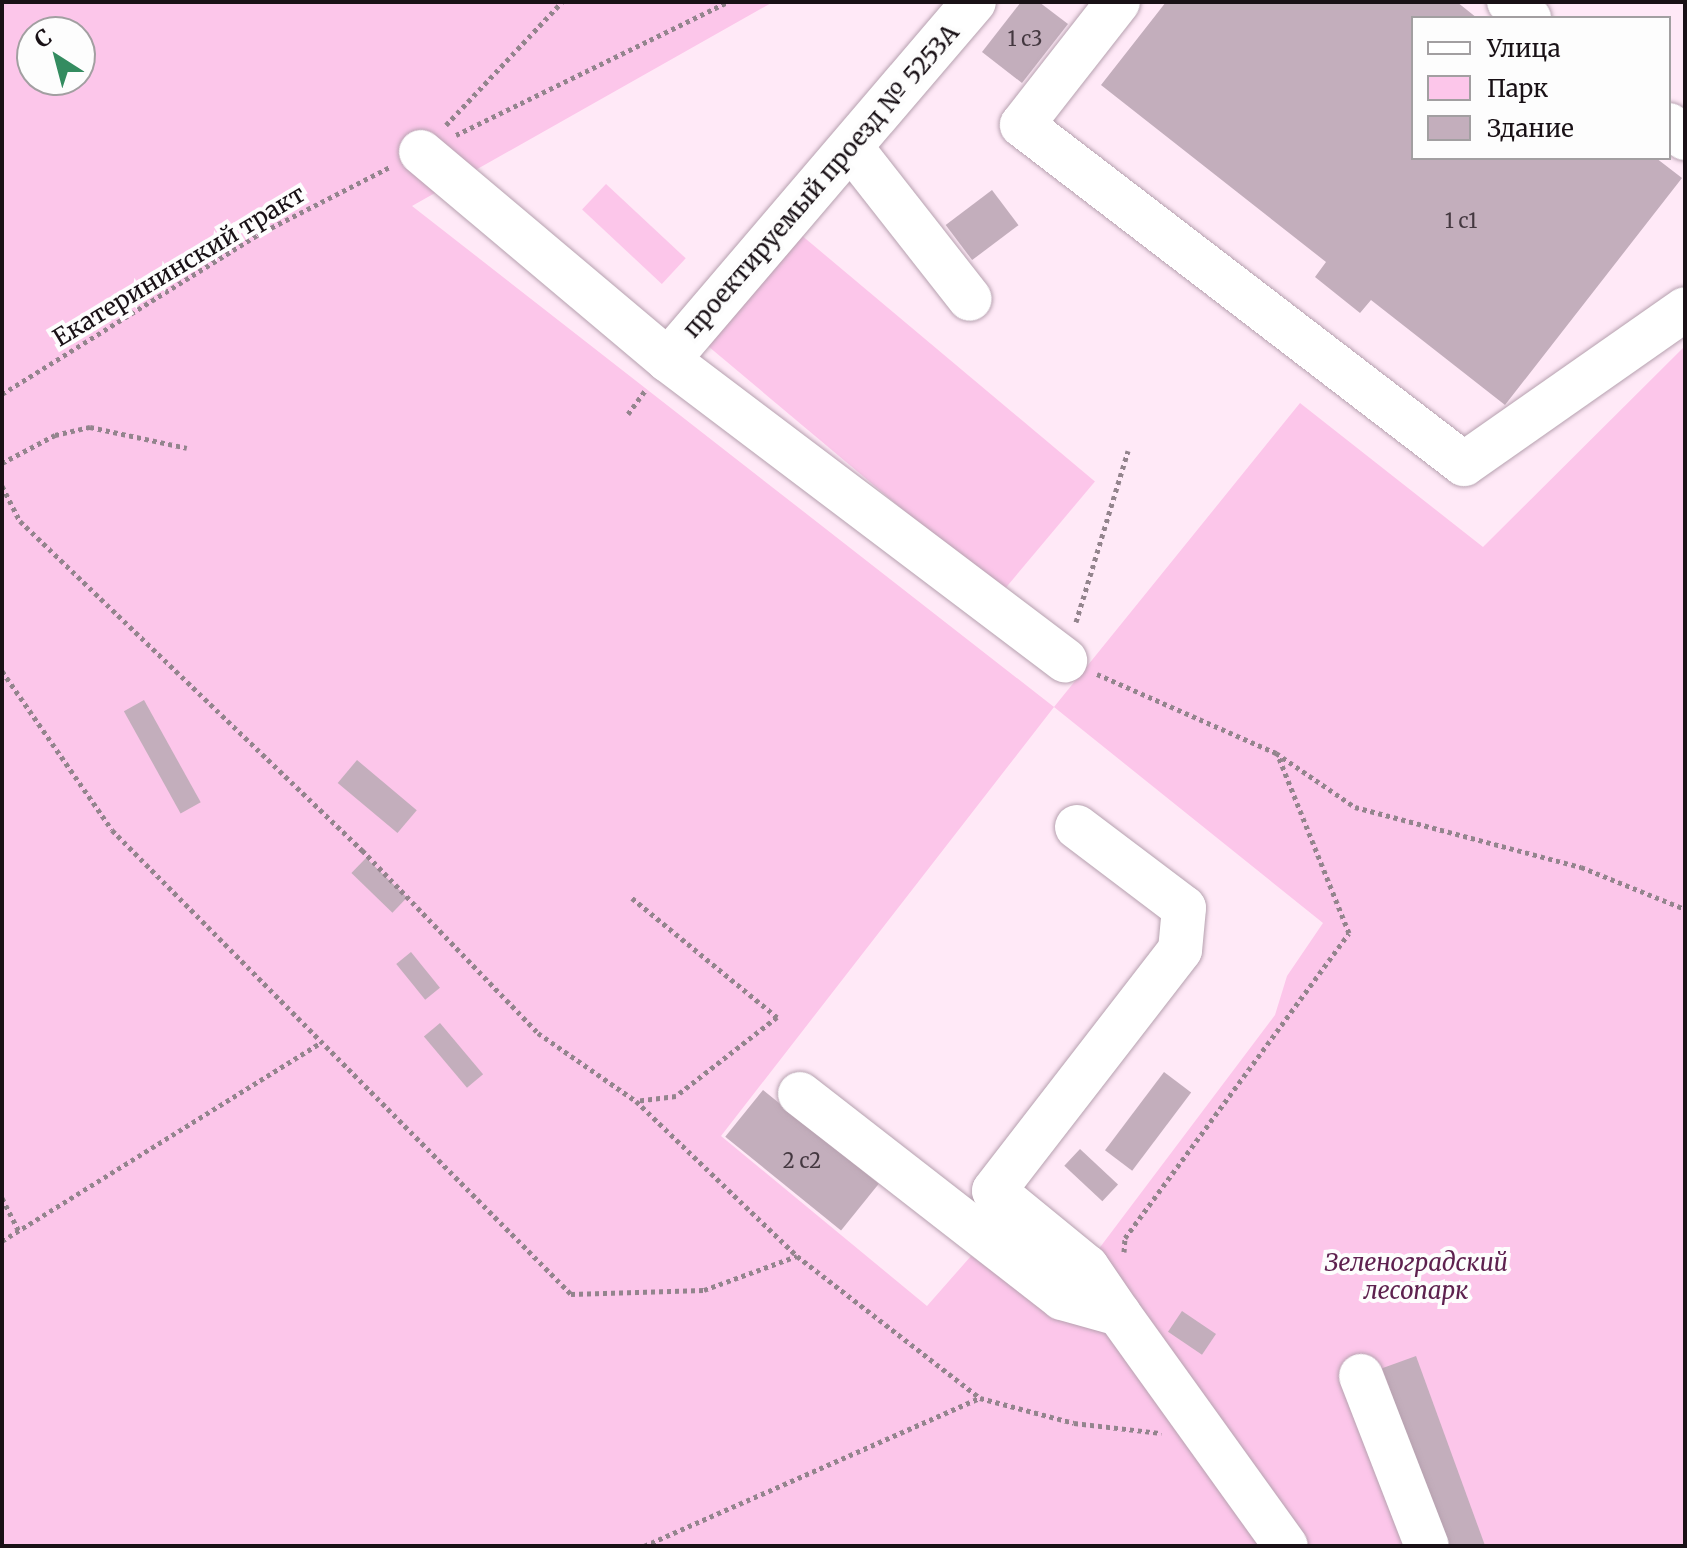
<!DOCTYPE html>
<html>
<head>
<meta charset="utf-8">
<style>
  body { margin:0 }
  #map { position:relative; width:1687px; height:1548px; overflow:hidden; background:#ffe9f7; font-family:Merriweather,serif }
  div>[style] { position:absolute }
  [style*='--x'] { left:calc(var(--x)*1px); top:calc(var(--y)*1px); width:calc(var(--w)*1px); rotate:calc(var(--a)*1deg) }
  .green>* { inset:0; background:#fcc6ea; transform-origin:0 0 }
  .building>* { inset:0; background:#c3aebc; transform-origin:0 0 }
  .path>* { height:5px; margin-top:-2.5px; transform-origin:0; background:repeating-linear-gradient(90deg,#93848d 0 4px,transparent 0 8px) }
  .roads { filter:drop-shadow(0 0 2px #b6a1af) drop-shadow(0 0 2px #b6a1af) }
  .minor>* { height:44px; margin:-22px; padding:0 22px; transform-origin:22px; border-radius:22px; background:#fff }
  span { translate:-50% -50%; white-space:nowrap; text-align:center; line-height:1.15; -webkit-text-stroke:8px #fdfdfd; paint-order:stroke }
  .number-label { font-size:20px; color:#443840 }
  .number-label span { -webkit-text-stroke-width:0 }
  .street-label { font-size:24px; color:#191116 }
  .park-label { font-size:24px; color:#5e214f; font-style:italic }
  .frame { position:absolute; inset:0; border:4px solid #191116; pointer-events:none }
  .legend { position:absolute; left:1411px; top:16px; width:260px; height:144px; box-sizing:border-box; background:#fdfdfd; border:2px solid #a29fa1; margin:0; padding:10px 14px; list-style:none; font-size:24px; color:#191116 }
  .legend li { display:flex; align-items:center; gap:16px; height:40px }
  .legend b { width:40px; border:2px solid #a29fa1 }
  .north { position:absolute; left:16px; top:16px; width:80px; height:80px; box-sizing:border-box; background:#fdfdfd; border:2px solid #a29fa1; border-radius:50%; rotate:324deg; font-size:22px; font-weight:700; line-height:32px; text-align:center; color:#191116 }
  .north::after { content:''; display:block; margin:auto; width:28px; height:36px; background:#348c60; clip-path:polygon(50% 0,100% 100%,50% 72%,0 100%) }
</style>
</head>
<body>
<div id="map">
  <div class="green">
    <i style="clip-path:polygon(evenodd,2px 2px,773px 2px,412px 206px,1054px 707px,1300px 403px,1483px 547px,1685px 346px,1685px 1546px,2px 1546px,2px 2px,32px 32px,80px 32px,80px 80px,32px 80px,32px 32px,2px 2px,1054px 707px,1323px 923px,1287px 976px,1275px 1015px,1052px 1311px,971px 1256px,927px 1306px,721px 1136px,1054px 707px)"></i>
    <i style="left:606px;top:184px;width:109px;height:35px;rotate:43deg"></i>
    <i style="left:800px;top:234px;width:385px;height:145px;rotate:40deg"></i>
  </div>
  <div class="building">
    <i style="clip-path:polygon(1021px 2px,1039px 2px,1068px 24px,1022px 83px,982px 52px)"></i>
    <i style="clip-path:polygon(1166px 2px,1457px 2px,1477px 18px,1413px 18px,1413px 158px,1656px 158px,1682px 178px,1505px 405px,1371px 300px,1360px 313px,1315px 277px,1326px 262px,1101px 85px)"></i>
    <i style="left:992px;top:190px;width:44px;height:58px;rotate:53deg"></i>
    <i style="left:144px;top:700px;width:117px;height:23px;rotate:61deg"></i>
    <i style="left:357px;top:760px;width:78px;height:30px;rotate:40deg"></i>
    <i style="left:366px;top:858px;width:57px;height:21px;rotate:44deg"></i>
    <i style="left:411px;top:952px;width:46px;height:19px;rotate:51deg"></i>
    <i style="left:440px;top:1023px;width:67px;height:21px;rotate:50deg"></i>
    <i style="left:1164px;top:1072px;width:34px;height:98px;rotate:37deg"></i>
    <i style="left:763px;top:1090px;width:149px;height:60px;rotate:39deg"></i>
    <i style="left:1080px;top:1149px;width:52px;height:23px;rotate:43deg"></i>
    <i style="left:1182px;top:1311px;width:41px;height:25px;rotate:34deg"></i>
    <i style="left:1416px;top:1356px;width:202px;height:36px;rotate:70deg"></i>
  </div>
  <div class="path">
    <i style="--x:446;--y:125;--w:169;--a:-46.7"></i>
    <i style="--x:456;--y:135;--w:303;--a:-26.1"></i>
    <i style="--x:2;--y:394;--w:301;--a:-31.9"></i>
    <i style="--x:257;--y:235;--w:149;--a:-27.1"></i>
    <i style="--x:628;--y:414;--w:31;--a:-54"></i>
    <i style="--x:2;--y:463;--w:60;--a:-27.8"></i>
    <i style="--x:55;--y:435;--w:36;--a:-13"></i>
    <i style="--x:90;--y:427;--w:99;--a:12.2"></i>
    <i style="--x:2;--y:486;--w:39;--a:63"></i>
    <i style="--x:20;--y:521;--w:475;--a:43.9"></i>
    <i style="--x:362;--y:850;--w:254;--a:46.1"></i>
    <i style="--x:538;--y:1033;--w:119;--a:34.8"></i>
    <i style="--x:636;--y:1101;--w:223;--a:43.9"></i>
    <i style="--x:797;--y:1256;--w:232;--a:37.8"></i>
    <i style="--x:980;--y:1398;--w:97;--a:14.9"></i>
    <i style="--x:1074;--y:1423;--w:88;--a:6.6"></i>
    <i style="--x:1076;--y:622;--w:179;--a:-73.1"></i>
    <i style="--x:2;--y:671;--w:193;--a:55.3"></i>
    <i style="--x:112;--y:830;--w:653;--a:45.31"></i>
    <i style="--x:571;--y:1294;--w:133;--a:-1.7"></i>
    <i style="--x:704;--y:1290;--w:99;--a:-20.1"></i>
    <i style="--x:1097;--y:674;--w:196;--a:23.8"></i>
    <i style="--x:1276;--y:753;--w:96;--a:34.4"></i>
    <i style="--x:1355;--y:807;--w:234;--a:14.9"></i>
    <i style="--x:1581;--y:867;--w:112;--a:22"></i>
    <i style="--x:632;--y:898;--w:188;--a:39.4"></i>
    <i style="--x:777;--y:1017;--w:128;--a:142"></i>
    <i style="--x:676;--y:1096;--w:39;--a:173"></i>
    <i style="--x:2;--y:1198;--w:36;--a:63"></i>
    <i style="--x:2;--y:1241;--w:375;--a:-31.9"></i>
    <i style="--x:1124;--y:1252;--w:14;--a:-86"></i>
    <i style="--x:1125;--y:1238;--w:378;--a:-53.7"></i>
    <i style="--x:1349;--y:933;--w:194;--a:-111.8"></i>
    <i style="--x:644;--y:1546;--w:367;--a:-23.8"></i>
  </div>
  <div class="roads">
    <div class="minor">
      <i style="--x:1118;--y:2;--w:156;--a:128"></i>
      <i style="--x:1022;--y:125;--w:557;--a:37.49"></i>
      <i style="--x:1464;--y:464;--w:270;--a:-35"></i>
      <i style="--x:1509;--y:2;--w:26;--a:39"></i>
      <i style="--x:1669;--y:125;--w:21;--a:39"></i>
      <i style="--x:853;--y:150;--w:189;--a:51.9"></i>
      <i style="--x:421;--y:152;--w:323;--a:40.1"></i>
      <i style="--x:668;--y:360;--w:498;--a:37.1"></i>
      <i style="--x:668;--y:360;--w:471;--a:-49.5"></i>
      <i style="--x:1077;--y:827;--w:134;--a:37.1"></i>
      <i style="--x:1184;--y:908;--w:42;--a:95.4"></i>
      <i style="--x:1180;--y:950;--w:304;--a:127.7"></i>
      <i style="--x:994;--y:1191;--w:120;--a:39.3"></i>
      <i style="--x:1087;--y:1267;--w:57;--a:55.8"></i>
      <i style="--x:800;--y:1094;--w:332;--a:37.9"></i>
      <i style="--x:1062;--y:1298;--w:59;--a:15.7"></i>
      <i style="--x:1119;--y:1314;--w:286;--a:54.3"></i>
      <i style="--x:1361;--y:1376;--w:182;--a:68.8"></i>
    </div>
  </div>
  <div class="number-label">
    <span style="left:1025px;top:38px">1 с3</span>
    <span style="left:1461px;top:220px">1 с1</span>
    <span style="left:802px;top:1160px">2 с2</span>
  </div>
  <div class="street-label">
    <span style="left:821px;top:181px;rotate:-49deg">проектируемый проезд № 5253А</span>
    <span style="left:179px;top:266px;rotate:-31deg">Екатерининский тракт</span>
  </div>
  <div class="park-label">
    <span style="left:1416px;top:1277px">Зеленоградский<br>лесопарк</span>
  </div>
  <div class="frame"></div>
  <ul class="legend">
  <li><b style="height:10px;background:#fff"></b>Улица</li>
  <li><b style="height:22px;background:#fcc6ea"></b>Парк</li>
  <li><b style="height:22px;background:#c3aebc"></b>Здание</li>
  </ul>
  <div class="north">С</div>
</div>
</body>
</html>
